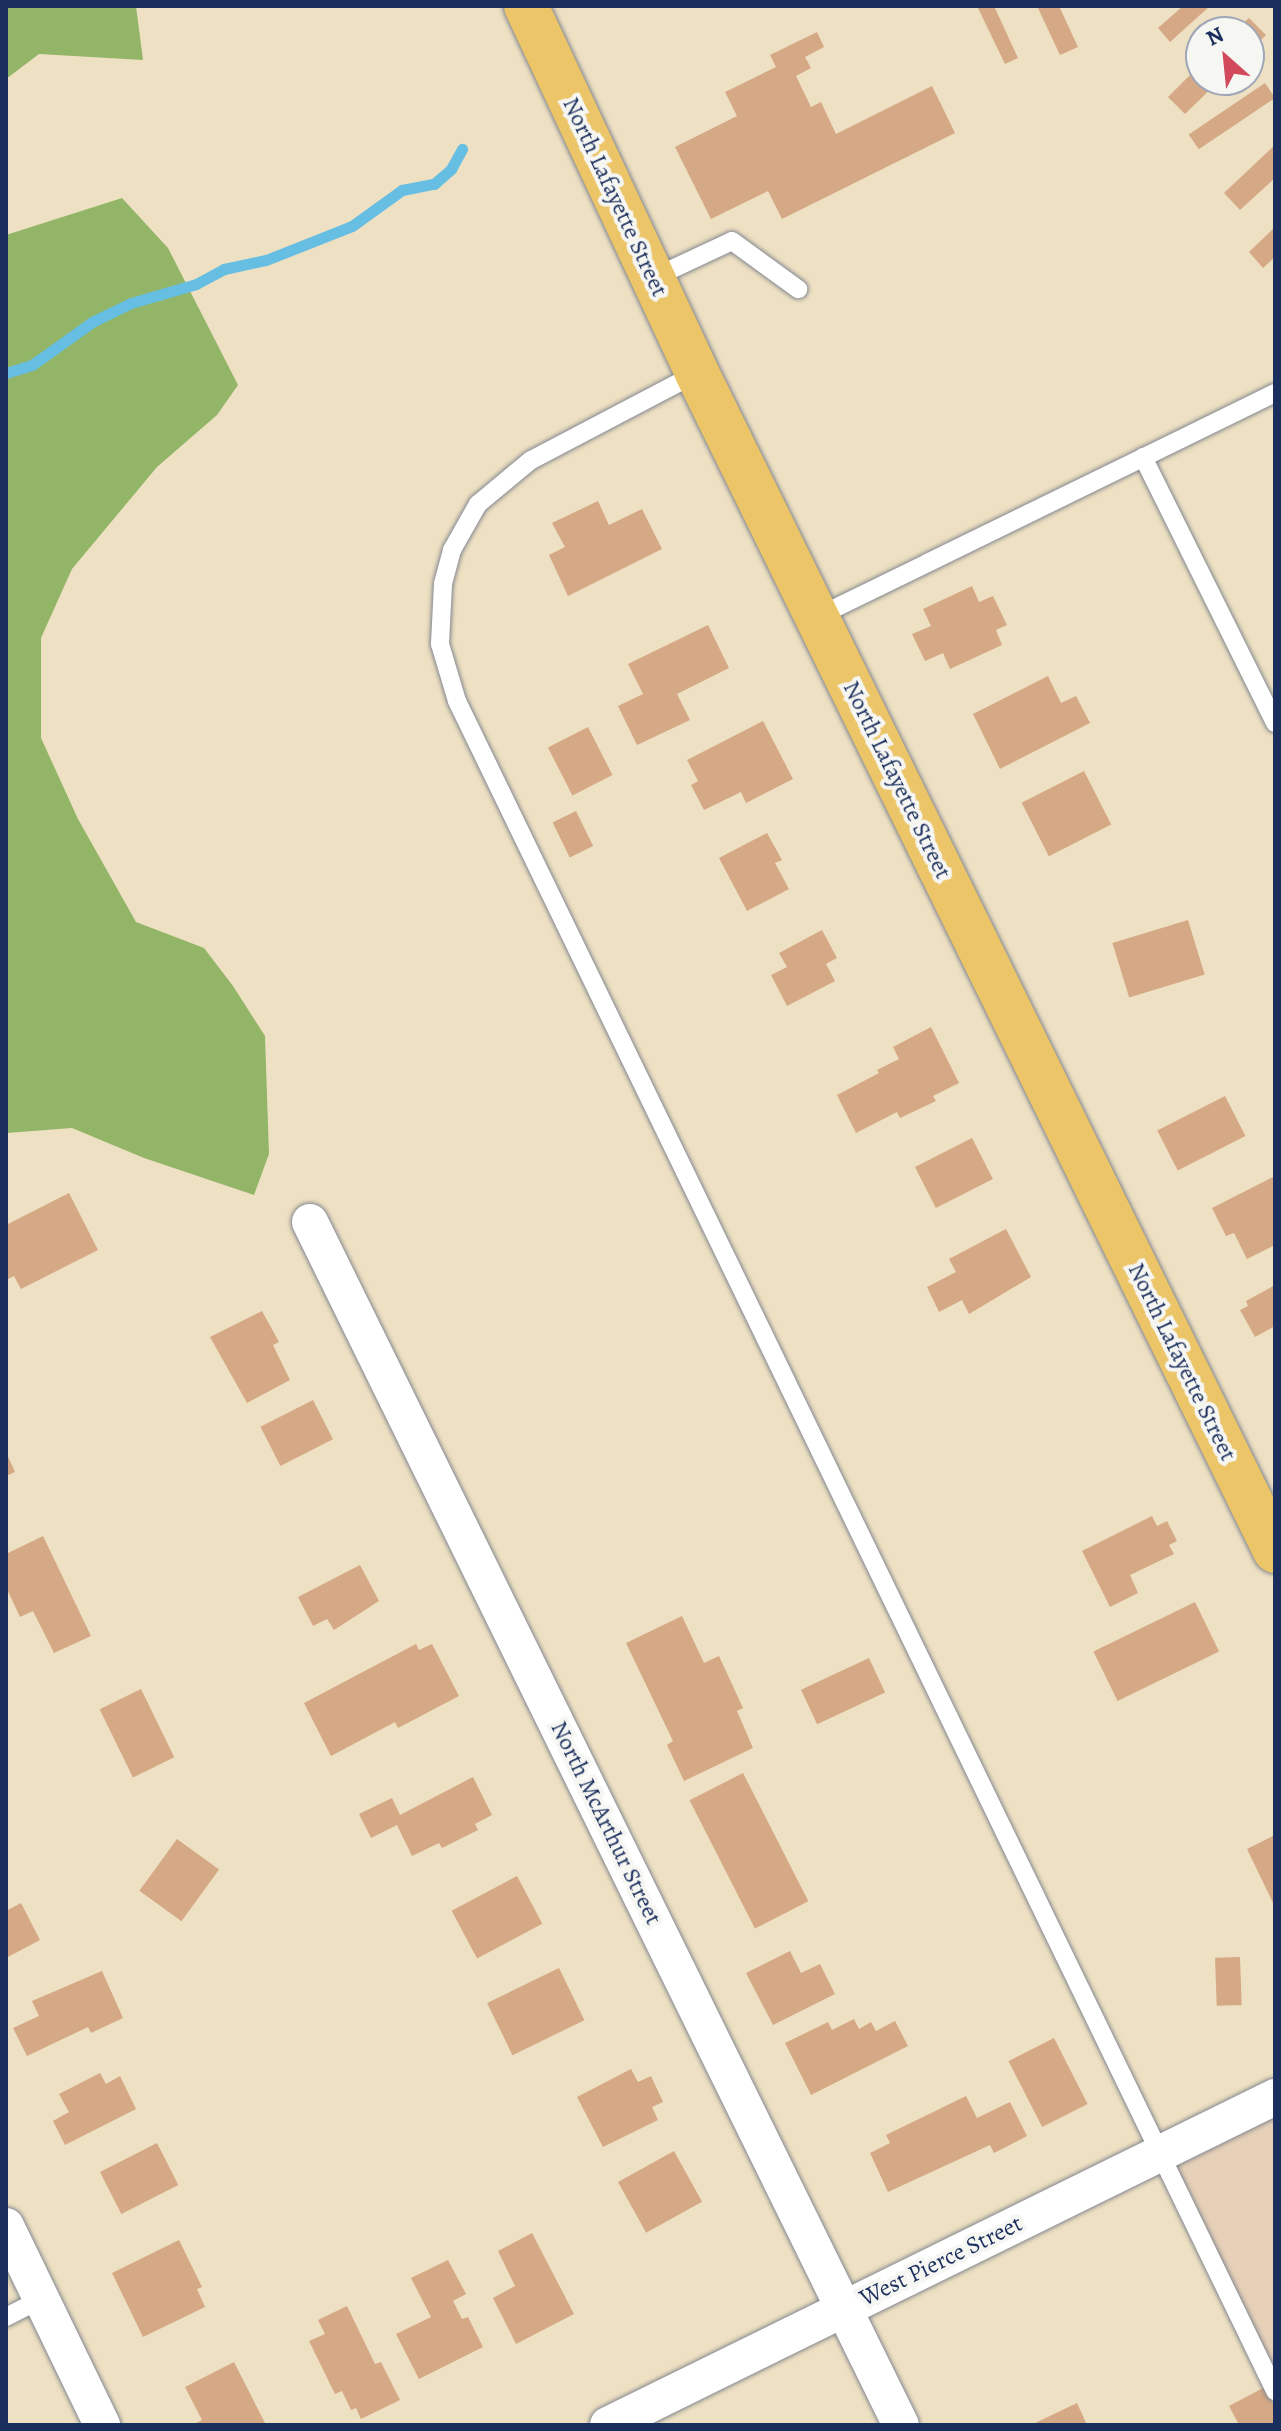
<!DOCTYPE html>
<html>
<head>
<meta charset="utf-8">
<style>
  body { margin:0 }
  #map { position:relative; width:1281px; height:2431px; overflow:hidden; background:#eee0c2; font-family:Alegreya,serif }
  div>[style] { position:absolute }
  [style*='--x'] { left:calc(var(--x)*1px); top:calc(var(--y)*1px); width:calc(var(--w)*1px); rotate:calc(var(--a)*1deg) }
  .built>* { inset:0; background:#e6d0b7 }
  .forest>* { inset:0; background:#93b568 }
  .stream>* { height:11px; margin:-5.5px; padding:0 5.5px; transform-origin:5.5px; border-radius:5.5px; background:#66bee3 }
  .building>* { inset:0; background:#d5a985; transform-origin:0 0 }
  .roads { filter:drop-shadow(0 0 2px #848890) drop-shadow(0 0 2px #848890) }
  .service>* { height:18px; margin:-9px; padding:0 9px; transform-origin:9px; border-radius:9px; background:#fff }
  .minor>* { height:36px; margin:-18px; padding:0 18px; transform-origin:18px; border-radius:18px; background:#fff }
  .trunk>* { height:44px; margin:-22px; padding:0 22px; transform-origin:22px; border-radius:22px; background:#ecc569 }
  span { translate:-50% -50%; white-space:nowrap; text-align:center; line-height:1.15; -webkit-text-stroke:8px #f6f6f2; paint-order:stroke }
  .street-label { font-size:24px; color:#1b2f5e }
  .frame { position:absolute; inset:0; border:8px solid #1b2f5e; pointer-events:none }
  .north { position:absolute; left:1185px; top:16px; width:80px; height:80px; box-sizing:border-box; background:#f6f6f2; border:2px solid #9ea6b7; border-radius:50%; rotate:333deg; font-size:22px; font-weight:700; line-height:32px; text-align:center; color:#1b2f5e }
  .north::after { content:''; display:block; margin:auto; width:28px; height:36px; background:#d1495b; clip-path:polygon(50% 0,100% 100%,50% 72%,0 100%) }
</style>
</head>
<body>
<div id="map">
  <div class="built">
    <i style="clip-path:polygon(1275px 2097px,1275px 2391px,1160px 2153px)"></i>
  </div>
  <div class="forest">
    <i style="clip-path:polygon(6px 6px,136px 6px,143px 60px,39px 54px,6px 79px)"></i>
    <i style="clip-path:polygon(122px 198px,168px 248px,238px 385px,217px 415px,157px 467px,72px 569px,41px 638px,41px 738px,78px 819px,136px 922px,204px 948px,233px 986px,265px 1036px,269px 1154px,254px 1195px,144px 1158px,72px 1128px,6px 1133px,6px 235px)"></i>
  </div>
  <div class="stream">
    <i style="--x:6;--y:373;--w:27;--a:-17"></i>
    <i style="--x:32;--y:365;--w:74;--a:-35.6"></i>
    <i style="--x:92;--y:322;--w:43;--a:-26"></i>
    <i style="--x:131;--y:303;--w:68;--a:-16.3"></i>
    <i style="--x:196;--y:284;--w:32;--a:-28"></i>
    <i style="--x:224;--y:269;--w:43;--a:-12.1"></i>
    <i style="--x:266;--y:260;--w:92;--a:-21.6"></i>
    <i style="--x:352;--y:226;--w:62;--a:-35.8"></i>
    <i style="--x:402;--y:190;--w:33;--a:-11"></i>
    <i style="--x:434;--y:184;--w:23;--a:-41"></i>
    <i style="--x:451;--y:169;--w:23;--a:-61"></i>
  </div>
  <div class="building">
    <i style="clip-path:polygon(977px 6px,994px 6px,1018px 58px,1005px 64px)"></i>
    <i style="clip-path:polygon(1037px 6px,1059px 6px,1078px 47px,1060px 55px)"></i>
    <i style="clip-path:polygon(1183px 6px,1210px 6px,1170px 42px,1158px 28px)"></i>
    <i style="clip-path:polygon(1249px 18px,1266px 35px,1249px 52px,1249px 32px,1234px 32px)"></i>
    <i style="clip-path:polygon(817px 32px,824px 47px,805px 57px,811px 68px,796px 76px,811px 107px,821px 102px,836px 134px,932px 86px,955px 133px,782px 219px,768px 191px,711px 219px,675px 147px,737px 116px,725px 92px,776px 67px,770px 55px)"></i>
    <i style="clip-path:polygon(1201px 64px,1201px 80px,1220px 80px,1185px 114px,1168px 97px)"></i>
    <i style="left:1265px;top:83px;width:18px;height:92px;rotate:56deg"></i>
    <i style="clip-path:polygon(1275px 145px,1275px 178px,1240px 210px,1224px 193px)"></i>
    <i style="clip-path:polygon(1275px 227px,1275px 257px,1263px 268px,1249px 252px)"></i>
    <i style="clip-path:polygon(598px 501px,609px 525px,642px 509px,662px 549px,568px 596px,549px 555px,565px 547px,552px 523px)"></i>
    <i style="clip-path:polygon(972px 586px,979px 602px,993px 596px,1007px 625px,996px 630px,1002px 645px,950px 669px,943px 653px,925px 661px,912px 634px,931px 626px,923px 609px)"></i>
    <i style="clip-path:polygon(708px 625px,729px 668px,677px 694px,690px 720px,637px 745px,618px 706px,643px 694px,628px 664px)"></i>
    <i style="clip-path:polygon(1048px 676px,1061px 703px,1076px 696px,1090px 723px,1000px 769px,973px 714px)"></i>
    <i style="clip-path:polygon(763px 721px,793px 779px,746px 803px,741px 792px,704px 810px,691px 785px,698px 781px,687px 760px)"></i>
    <i style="left:588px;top:727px;width:54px;height:45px;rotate:63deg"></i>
    <i style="left:1084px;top:771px;width:60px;height:70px;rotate:63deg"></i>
    <i style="left:576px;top:811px;width:39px;height:26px;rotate:64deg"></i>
    <i style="clip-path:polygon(767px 833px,782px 860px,775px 863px,789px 889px,747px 911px,719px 858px)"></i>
    <i style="left:1188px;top:920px;width:57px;height:79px;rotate:73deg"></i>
    <i style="clip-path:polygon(822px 930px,837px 958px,826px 964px,835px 981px,787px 1006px,771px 975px,787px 967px,779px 953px)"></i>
    <i style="clip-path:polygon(931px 1027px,959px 1083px,933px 1096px,936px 1101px,900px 1118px,897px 1112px,856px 1133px,837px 1095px,879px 1073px,877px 1070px,899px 1059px,893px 1047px)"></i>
    <i style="left:1225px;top:1096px;width:45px;height:76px;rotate:63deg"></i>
    <i style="left:972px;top:1138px;width:46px;height:64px;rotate:63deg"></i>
    <i style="clip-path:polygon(1275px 1176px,1275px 1245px,1247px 1259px,1234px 1233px,1226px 1236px,1212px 1208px)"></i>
    <i style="clip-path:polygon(69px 1193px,98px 1250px,21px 1289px,14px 1276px,6px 1280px,6px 1225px)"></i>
    <i style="clip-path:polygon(1006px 1229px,1031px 1277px,969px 1314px,962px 1300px,939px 1312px,927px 1287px,956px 1272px,949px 1259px)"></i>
    <i style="clip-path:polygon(1275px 1285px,1275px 1326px,1255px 1337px,1240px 1310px,1248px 1306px,1246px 1301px)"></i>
    <i style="clip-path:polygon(262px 1311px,279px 1342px,273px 1345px,290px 1380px,247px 1403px,210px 1337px)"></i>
    <i style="left:313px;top:1400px;width:44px;height:59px;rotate:63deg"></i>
    <i style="clip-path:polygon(6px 1452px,15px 1472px,6px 1476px)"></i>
    <i style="clip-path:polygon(1152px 1516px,1157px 1526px,1167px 1521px,1177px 1541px,1169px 1545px,1174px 1554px,1130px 1575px,1138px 1593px,1110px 1607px,1082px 1551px)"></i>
    <i style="clip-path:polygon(43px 1536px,91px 1636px,54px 1653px,33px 1611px,20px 1617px,6px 1587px,6px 1554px)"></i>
    <i style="clip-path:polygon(360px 1565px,379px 1601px,334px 1630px,327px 1619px,313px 1626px,298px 1597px)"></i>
    <i style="left:1195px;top:1602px;width:55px;height:113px;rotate:64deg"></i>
    <i style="clip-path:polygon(682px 1616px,704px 1663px,719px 1656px,743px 1708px,737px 1711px,753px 1748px,684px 1781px,667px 1745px,673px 1741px,626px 1643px)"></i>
    <i style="clip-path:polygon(416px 1644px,419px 1650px,432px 1644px,459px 1696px,398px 1728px,395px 1722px,331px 1756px,304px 1703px)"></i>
    <i style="left:869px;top:1658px;width:38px;height:75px;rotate:65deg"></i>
    <i style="left:141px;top:1689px;width:76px;height:46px;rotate:64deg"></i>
    <i style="left:743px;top:1773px;width:144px;height:60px;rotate:63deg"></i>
    <i style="clip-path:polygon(473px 1777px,492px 1815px,475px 1824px,478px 1830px,442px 1848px,439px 1843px,412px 1856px,397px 1825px,371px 1838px,359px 1814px,392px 1798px,400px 1815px)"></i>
    <i style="clip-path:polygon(1275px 1835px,1275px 1907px,1247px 1849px)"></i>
    <i style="left:177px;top:1839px;width:52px;height:64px;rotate:36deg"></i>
    <i style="left:517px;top:1876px;width:54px;height:74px;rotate:62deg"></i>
    <i style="clip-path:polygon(21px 1903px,40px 1940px,6px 1958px,6px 1911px)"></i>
    <i style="clip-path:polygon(790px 1951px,801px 1973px,820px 1964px,835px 1994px,773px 2025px,746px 1973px)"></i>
    <i style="left:1240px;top:1957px;width:48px;height:25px;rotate:88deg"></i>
    <i style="left:559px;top:1968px;width:58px;height:80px;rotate:64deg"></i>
    <i style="clip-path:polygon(102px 1971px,123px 2018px,91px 2033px,88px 2027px,27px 2056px,13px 2028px,39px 2016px,32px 2001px)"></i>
    <i style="clip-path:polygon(854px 2019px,859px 2029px,871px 2022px,876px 2031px,895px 2021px,908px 2046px,811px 2095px,785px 2043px,828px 2022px,832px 2030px)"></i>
    <i style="left:1054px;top:2038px;width:74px;height:51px;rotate:63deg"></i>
    <i style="clip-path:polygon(631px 2069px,638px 2082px,651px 2076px,663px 2102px,652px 2107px,658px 2120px,603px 2147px,577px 2097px)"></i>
    <i style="clip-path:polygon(100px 2073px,106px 2084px,120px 2076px,136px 2109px,65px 2145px,53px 2121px,69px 2112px,59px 2094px)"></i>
    <i style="clip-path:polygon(966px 2096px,977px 2118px,1010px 2102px,1027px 2136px,994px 2153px,990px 2145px,888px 2192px,870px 2153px,890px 2143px,886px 2135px)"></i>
    <i style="left:157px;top:2143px;width:47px;height:64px;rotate:63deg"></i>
    <i style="left:674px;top:2151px;width:58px;height:64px;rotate:61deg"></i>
    <i style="clip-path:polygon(532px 2233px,574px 2314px,516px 2344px,493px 2298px,515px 2286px,498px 2251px)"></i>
    <i style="clip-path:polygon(179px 2240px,202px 2287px,197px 2289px,205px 2307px,143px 2337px,112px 2273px)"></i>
    <i style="clip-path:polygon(448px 2260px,466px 2294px,453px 2301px,462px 2319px,468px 2317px,483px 2347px,419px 2379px,396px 2334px,431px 2317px,411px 2278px)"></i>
    <i style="clip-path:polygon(347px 2306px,375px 2364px,381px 2362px,400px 2400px,361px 2419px,356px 2408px,351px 2410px,342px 2391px,335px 2394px,309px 2341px,325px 2334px,318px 2320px)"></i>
    <i style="clip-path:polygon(234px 2362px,266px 2425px,192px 2425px,202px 2420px,185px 2387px)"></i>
    <i style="clip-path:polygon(1265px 2387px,1275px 2407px,1275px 2425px,1239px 2425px,1229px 2406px)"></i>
    <i style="clip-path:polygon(1077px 2403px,1087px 2425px,1031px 2425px)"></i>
  </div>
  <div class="roads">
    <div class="service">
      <i style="--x:653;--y:278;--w:87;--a:-25.1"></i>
      <i style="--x:732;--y:241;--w:82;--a:36"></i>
      <i style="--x:697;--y:373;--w:187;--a:152.3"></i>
      <i style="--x:531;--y:460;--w:69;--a:140.3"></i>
      <i style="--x:478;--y:504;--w:53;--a:119.5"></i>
      <i style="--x:452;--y:550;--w:35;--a:105"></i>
      <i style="--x:443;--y:584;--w:60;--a:92.9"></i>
      <i style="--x:440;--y:644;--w:59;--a:73.4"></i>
      <i style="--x:457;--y:701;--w:1878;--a:64.17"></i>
      <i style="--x:1143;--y:457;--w:297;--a:63.6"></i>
      <i style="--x:817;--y:617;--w:510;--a:-26.06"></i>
      <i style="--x:6;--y:2317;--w:39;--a:-27"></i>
    </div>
    <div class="minor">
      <i style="--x:310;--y:1222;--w:1340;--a:63.84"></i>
      <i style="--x:6;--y:2226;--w:221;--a:64.2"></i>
      <i style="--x:608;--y:2425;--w:743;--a:-26.19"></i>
    </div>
    <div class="trunk">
      <i style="--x:526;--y:6;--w:405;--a:65"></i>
      <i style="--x:697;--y:373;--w:1312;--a:63.86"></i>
    </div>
  </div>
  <div class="street-label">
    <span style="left:615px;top:197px;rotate:65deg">North Lafayette Street</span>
    <span style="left:897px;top:780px;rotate:64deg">North Lafayette Street</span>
    <span style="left:1182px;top:1362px;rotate:64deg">North Lafayette Street</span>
    <span style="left:606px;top:1823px;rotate:64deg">North McArthur Street</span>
    <span style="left:941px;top:2261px;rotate:-26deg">West Pierce Street</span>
  </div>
  <div class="frame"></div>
  <div class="north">N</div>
</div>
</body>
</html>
